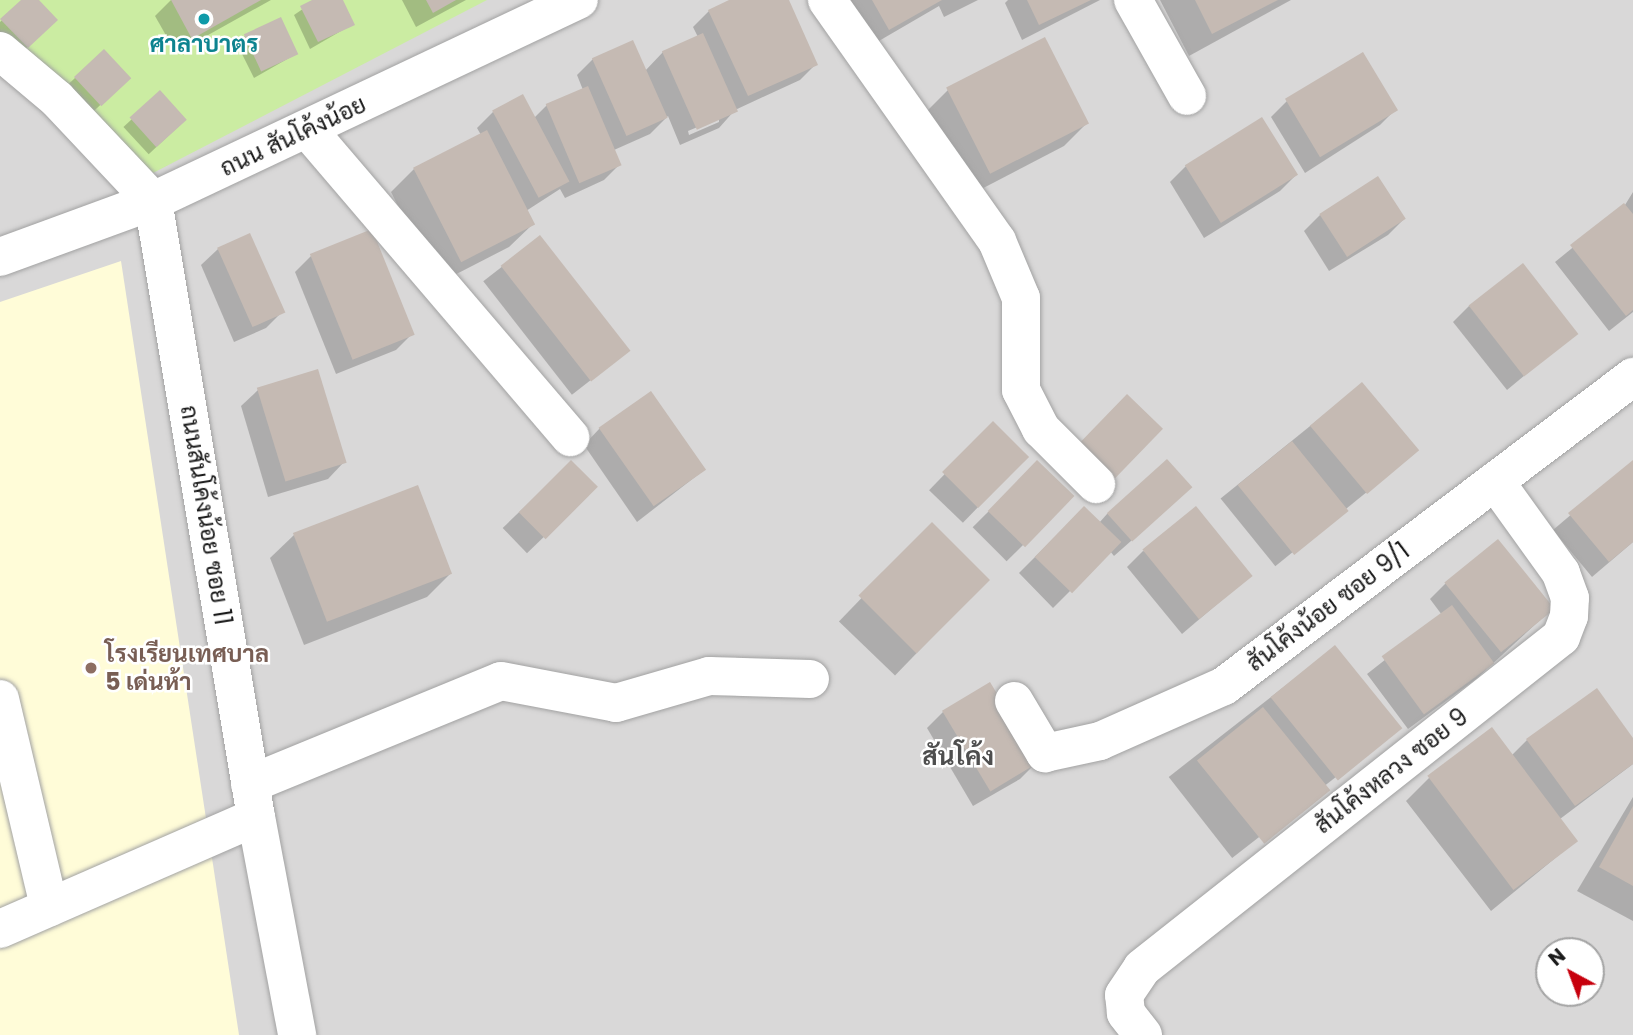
<!DOCTYPE html>
<html>
<head>
<meta charset="utf-8">
<style>
  body { margin:0 }
  #map { position:relative; width:1633px; height:1035px; overflow:hidden; background:#eee8e0; font-family:Poppins,Sarabun,sans-serif }
  div>[style] { position:absolute }
  [style*='--x'] { left:calc(var(--x)*1px); top:calc(var(--y)*1px); width:calc(var(--w)*1px); rotate:calc(var(--a)*1deg) }
  .residential>* { inset:0; background:#d9d8d8 }
  .education>* { inset:0; background:#fffcd8 }
  .grass>* { inset:0; background:#cbeca2 }
  .shadow>* { inset:0; background:#0003; transform-origin:0 0 }
  .building>* { inset:0; background:#c5bab3; transform-origin:0 0 }
  .roads { filter:drop-shadow(0 0 2px #a2a2a2) drop-shadow(0 0 2px #a2a2a2) }
  .minor>* { height:38px; margin:-19px; padding:0 19px; transform-origin:19px; border-radius:19px; background:#fff }
  .dots>* { width:19px; height:19px; translate:-50% -50%; box-sizing:border-box; border:4px solid #fff; border-radius:50% }
  span { translate:-50% -50%; white-space:nowrap; text-align:center; line-height:1.15; -webkit-text-stroke:5px #fff; paint-order:stroke }
  .culture-label { font-size:24px; color:#0d838f; font-weight:700 }
  .street-label { font-size:24px; color:#1b1b1b }
  .education-label { font-size:24px; color:#785e54; font-weight:700 }
  .left { translate:0 -50%; text-align:left }
  .neighbourhood-label { font-size:26px; color:#4e4e4e; font-weight:700 }
  .north { position:absolute; left:1535px; top:937px; width:70px; height:70px; box-sizing:border-box; background:#fff; border:2px solid #a4a4a4; border-radius:50%; rotate:319deg; font-size:19px; font-weight:700; line-height:28px; text-align:center; color:#1b1b1b }
  .north::after { content:''; display:block; margin:auto; width:24px; height:32px; background:#c7000d; clip-path:polygon(50% 0,100% 100%,50% 72%,0 100%) }
</style>
</head>
<body>
<div id="map">
  <div class="residential">
    <i style="clip-path:polygon(evenodd,0 0,1633px 0,1633px 1035px,0 1035px,0 0,1549px 951px,1591px 951px,1591px 993px,1549px 993px,1549px 951px)"></i>
  </div>
  <div class="education">
    <i style="clip-path:polygon(121px 261px,239px 1035px,0 1035px,0 302px)"></i>
  </div>
  <div class="grass">
    <i style="clip-path:polygon(0 0,487px 0,153px 173px,0 43px)"></i>
  </div>
  <div class="shadow">
    <i style="clip-path:polygon(24px 0,37px 0,56px 20px,19px 55px,0 34px,0 22px)"></i>
    <i style="clip-path:polygon(171px 0,271px 0,176px 53px,155px 16px)"></i>
    <i style="clip-path:polygon(316px 0,341px 0,353px 24px,310px 49px,294px 15px)"></i>
    <i style="clip-path:polygon(402px 0,466px 0,416px 27px)"></i>
    <i style="clip-path:polygon(evenodd,734px 0,787px 0,816px 64px,800px 80px,735px 110px,719px 128px,680px 145px,668px 116px,650px 134px,614px 150px,620px 164px,604px 180px,565px 198px,560px 189px,526px 211px,533px 224px,509px 247px,437px 284px,391px 192px,414px 169px,481px 135px,477px 128px,493px 112px,534px 118px,547px 105px,583px 90px,577px 75px,593px 59px,645px 71px,663px 52px,698px 37px,693px 27px,709px 11px,734px 0,719px 118px,719px 122px,689px 135px,688px 131px,719px 118px)"></i>
    <i style="clip-path:polygon(847px 0,978px 0,944px 17px,939px 6px,872px 45px)"></i>
    <i style="clip-path:polygon(1008px 0,1100px 0,1022px 40px,1005px 3px)"></i>
    <i style="clip-path:polygon(1160px 0,1291px 0,1189px 56px)"></i>
    <i style="clip-path:polygon(245px 36px,296px 54px,254px 78px,237px 44px)"></i>
    <i style="left:104px;top:51px;width:37px;height:51px;rotate:47deg"></i>
    <i style="clip-path:polygon(948px 90px,1087px 123px,1064px 146px,968px 196px,925px 113px)"></i>
    <i style="left:160px;top:93px;width:37px;height:50px;rotate:47deg"></i>
    <i style="clip-path:polygon(1287px 101px,1396px 109px,1380px 125px,1305px 173px,1271px 117px)"></i>
    <i style="clip-path:polygon(1261px 119px,1296px 175px,1280px 191px,1204px 238px,1170px 182px,1186px 166px)"></i>
    <i style="clip-path:polygon(1378px 178px,1404px 219px,1388px 235px,1329px 271px,1304px 231px,1320px 215px)"></i>
    <i style="clip-path:polygon(1633px 192px,1633px 312px,1609px 331px,1555px 262px,1625px 205px)"></i>
    <i style="clip-path:polygon(249px 236px,282px 312px,266px 328px,234px 342px,201px 265px,218px 249px)"></i>
    <i style="left:540px;top:237px;width:144px;height:72px;rotate:52deg"></i>
    <i style="clip-path:polygon(311px 256px,412px 334px,396px 350px,336px 374px,295px 272px)"></i>
    <i style="clip-path:polygon(1469px 306px,1576px 333px,1507px 390px,1453px 322px)"></i>
    <i style="left:1362px;top:384px;width:87px;height:182px;rotate:51deg"></i>
    <i style="clip-path:polygon(258px 390px,344px 462px,328px 479px,268px 497px,241px 406px)"></i>
    <i style="left:993px;top:424px;width:47px;height:92px;rotate:44deg"></i>
    <i style="clip-path:polygon(600px 428px,704px 470px,637px 522px,584px 445px)"></i>
    <i style="left:571px;top:462px;width:35px;height:95px;rotate:46deg"></i>
    <i style="clip-path:polygon(1633px 462px,1633px 542px,1592px 577px,1553px 530px)"></i>
    <i style="left:1037px;top:463px;width:48px;height:91px;rotate:45deg"></i>
    <i style="clip-path:polygon(417px 487px,450px 574px,427px 597px,304px 645px,270px 558px,294px 535px)"></i>
    <i style="clip-path:polygon(1174px 503px,1114px 556px,1110px 551px,1053px 608px,1019px 573px,1084px 508px,1099px 523px,1107px 514px)"></i>
    <i style="left:932px;top:525px;width:78px;height:134px;rotate:44deg"></i>
    <i style="clip-path:polygon(1143px 551px,1250px 576px,1182px 634px,1127px 567px)"></i>
    <i style="clip-path:polygon(1446px 583px,1552px 609px,1476px 679px,1408px 729px,1367px 674px,1442px 615px,1430px 599px)"></i>
    <i style="left:1335px;top:647px;width:103px;height:211px;rotate:52deg"></i>
    <i style="clip-path:polygon(989px 684px,1036px 763px,1020px 779px,973px 806px,927px 728px,943px 712px)"></i>
    <i style="clip-path:polygon(1527px 740px,1633px 741px,1633px 764px,1560px 819px,1576px 841px,1491px 911px,1406px 801px,1429px 778px,1511px 756px)"></i>
    <i style="clip-path:polygon(1633px 797px,1633px 921px,1577px 891px)"></i>
  </div>
  <div class="building">
    <i style="clip-path:polygon(21px 0,39px 0,58px 20px,28px 48px,0 19px)"></i>
    <i style="clip-path:polygon(171px 0,261px 0,192px 39px)"></i>
    <i style="clip-path:polygon(312px 0,343px 0,355px 25px,318px 42px,300px 6px)"></i>
    <i style="clip-path:polygon(426px 0,456px 0,433px 13px)"></i>
    <i style="clip-path:polygon(729px 0,789px 0,818px 65px,748px 96px,708px 10px)"></i>
    <i style="clip-path:polygon(872px 0,942px 0,889px 30px)"></i>
    <i style="clip-path:polygon(1027px 0,1091px 0,1039px 25px)"></i>
    <i style="clip-path:polygon(1195px 0,1278px 0,1212px 34px)"></i>
    <i style="left:281px;top:17px;width:41px;height:41px;rotate:65deg"></i>
    <i style="left:703px;top:33px;width:86px;height:45px;rotate:66deg"></i>
    <i style="left:1045px;top:37px;width:97px;height:111px;rotate:63deg"></i>
    <i style="left:633px;top:40px;width:85px;height:45px;rotate:66deg"></i>
    <i style="left:104px;top:49px;width:40px;height:41px;rotate:47deg"></i>
    <i style="left:1363px;top:52px;width:68px;height:91px;rotate:59deg"></i>
    <i style="left:588px;top:86px;width:86px;height:46px;rotate:67deg"></i>
    <i style="left:160px;top:90px;width:40px;height:41px;rotate:48deg"></i>
    <i style="left:523px;top:94px;width:99px;height:35px;rotate:62deg"></i>
    <i style="left:1262px;top:117px;width:68px;height:91px;rotate:58deg"></i>
    <i style="left:487px;top:130px;width:106px;height:83px;rotate:63deg"></i>
    <i style="left:1378px;top:176px;width:51px;height:70px;rotate:57deg"></i>
    <i style="clip-path:polygon(1624px 203px,1633px 214px,1633px 310px,1626px 316px,1570px 245px)"></i>
    <i style="left:372px;top:229px;width:114px;height:67px;rotate:68deg"></i>
    <i style="left:250px;top:233px;width:87px;height:36px;rotate:66deg"></i>
    <i style="left:540px;top:235px;width:147px;height:50px;rotate:52deg"></i>
    <i style="left:1523px;top:263px;width:90px;height:69px;rotate:52deg"></i>
    <i style="left:318px;top:369px;width:98px;height:64px;rotate:73deg"></i>
    <i style="left:1362px;top:382px;width:89px;height:68px;rotate:50deg"></i>
    <i style="left:651px;top:391px;width:96px;height:64px;rotate:55deg"></i>
    <i style="left:1127px;top:394px;width:50px;height:71px;rotate:44deg"></i>
    <i style="left:993px;top:421px;width:51px;height:72px;rotate:45deg"></i>
    <i style="left:1292px;top:441px;width:90px;height:70px;rotate:51deg"></i>
    <i style="left:1167px;top:459px;width:38px;height:81px;rotate:48deg"></i>
    <i style="left:571px;top:460px;width:38px;height:74px;rotate:45deg"></i>
    <i style="left:1037px;top:460px;width:52px;height:71px;rotate:44deg"></i>
    <i style="clip-path:polygon(1633px 460px,1633px 542px,1609px 562px,1568px 513px)"></i>
    <i style="left:418px;top:485px;width:95px;height:134px;rotate:69deg"></i>
    <i style="left:1084px;top:506px;width:52px;height:71px;rotate:44deg"></i>
    <i style="left:1196px;top:506px;width:90px;height:69px;rotate:51deg"></i>
    <i style="left:932px;top:522px;width:82px;height:104px;rotate:45deg"></i>
    <i style="left:1498px;top:539px;width:90px;height:69px;rotate:51deg"></i>
    <i style="left:1452px;top:605px;width:72px;height:87px;rotate:54deg"></i>
    <i style="left:1335px;top:645px;width:107px;height:83px;rotate:51deg"></i>
    <i style="left:990px;top:682px;width:94px;height:56px;rotate:59deg"></i>
    <i style="clip-path:polygon(1597px 688px,1633px 738px,1633px 764px,1575px 806px,1526px 739px)"></i>
    <i style="left:1263px;top:707px;width:107px;height:85px;rotate:51deg"></i>
    <i style="left:1492px;top:727px;width:143px;height:81px;rotate:53deg"></i>
    <i style="clip-path:polygon(1633px 806px,1633px 886px,1599px 867px)"></i>
  </div>
  <div class="roads">
    <div class="minor">
      <i style="--x:827;--y:0;--w:295;--a:54.8"></i>
      <i style="--x:997;--y:241;--w:62;--a:67.2"></i>
      <i style="--x:1021;--y:298;--w:92;--a:90"></i>
      <i style="--x:1021;--y:390;--w:44;--a:62.9"></i>
      <i style="--x:1041;--y:429;--w:78;--a:45"></i>
      <i style="--x:1133;--y:0;--w:110;--a:60.6"></i>
      <i style="--x:0;--y:51;--w:75;--a:40.1"></i>
      <i style="--x:57;--y:99;--w:140;--a:46.7"></i>
      <i style="--x:153;--y:201;--w:625;--a:80.51"></i>
      <i style="--x:256;--y:817;--w:222;--a:79.3"></i>
      <i style="--x:308;--y:130;--w:404;--a:49.5"></i>
      <i style="--x:0;--y:257;--w:163;--a:-20.1"></i>
      <i style="--x:153;--y:201;--w:471;--a:-25.3"></i>
      <i style="--x:0;--y:699;--w:214;--a:76.7"></i>
      <i style="--x:1014;--y:701;--w:61;--a:59.2"></i>
      <i style="--x:1045;--y:753;--w:56;--a:-12.3"></i>
      <i style="--x:1100;--y:741;--w:136;--a:-23.9"></i>
      <i style="--x:1224;--y:686;--w:513;--a:-37.07"></i>
      <i style="--x:250;--y:784;--w:271;--a:-22.3"></i>
      <i style="--x:501;--y:681;--w:117;--a:10.8"></i>
      <i style="--x:616;--y:703;--w:97;--a:-16.2"></i>
      <i style="--x:709;--y:676;--w:101;--a:1.7"></i>
      <i style="--x:0;--y:929;--w:279;--a:-23.6"></i>
      <i style="--x:1143;--y:1035;--w:28;--a:-128"></i>
      <i style="--x:1126;--y:1013;--w:18;--a:-96"></i>
      <i style="--x:1124;--y:995;--w:32;--a:-56"></i>
      <i style="--x:1142;--y:968;--w:534;--a:-38.31"></i>
      <i style="--x:1561;--y:637;--w:22;--a:-69"></i>
      <i style="--x:1569;--y:616;--w:18;--a:-87"></i>
      <i style="--x:1570;--y:598;--w:27;--a:-110"></i>
      <i style="--x:1561;--y:573;--w:113;--a:-125.7"></i>
    </div>
  </div>
  <div class="dots">
    <i style="left:204px;top:19px;background:#0f9aa8"></i>
    <i style="left:91px;top:668px;background:#8d6e63"></i>
  </div>
  <div class="culture-label">
    <span style="left:204px;top:44px">ศาลาบาตร</span>
  </div>
  <div class="street-label">
    <span style="left:293px;top:136px;rotate:-25deg">ถนน สันโค้งน้อย</span>
    <span style="left:206px;top:515px;rotate:81deg">ถนนสันโค้งน้อย ซอย 11</span>
    <span style="left:1328px;top:607px;rotate:-37deg">สันโค้งน้อย ซอย 9/1</span>
    <span style="left:1391px;top:771px;rotate:-38deg">สันโค้งหลวง ซอย 9</span>
  </div>
  <div class="education-label">
    <span class="left" style="left:105px;top:668px">โรงเรียนเทศบาล<br>5 เด่นห้า</span>
  </div>
  <div class="neighbourhood-label">
    <span style="left:958px;top:757px">สันโค้ง</span>
  </div>
  <div class="north">N</div>
</div>
</body>
</html>
